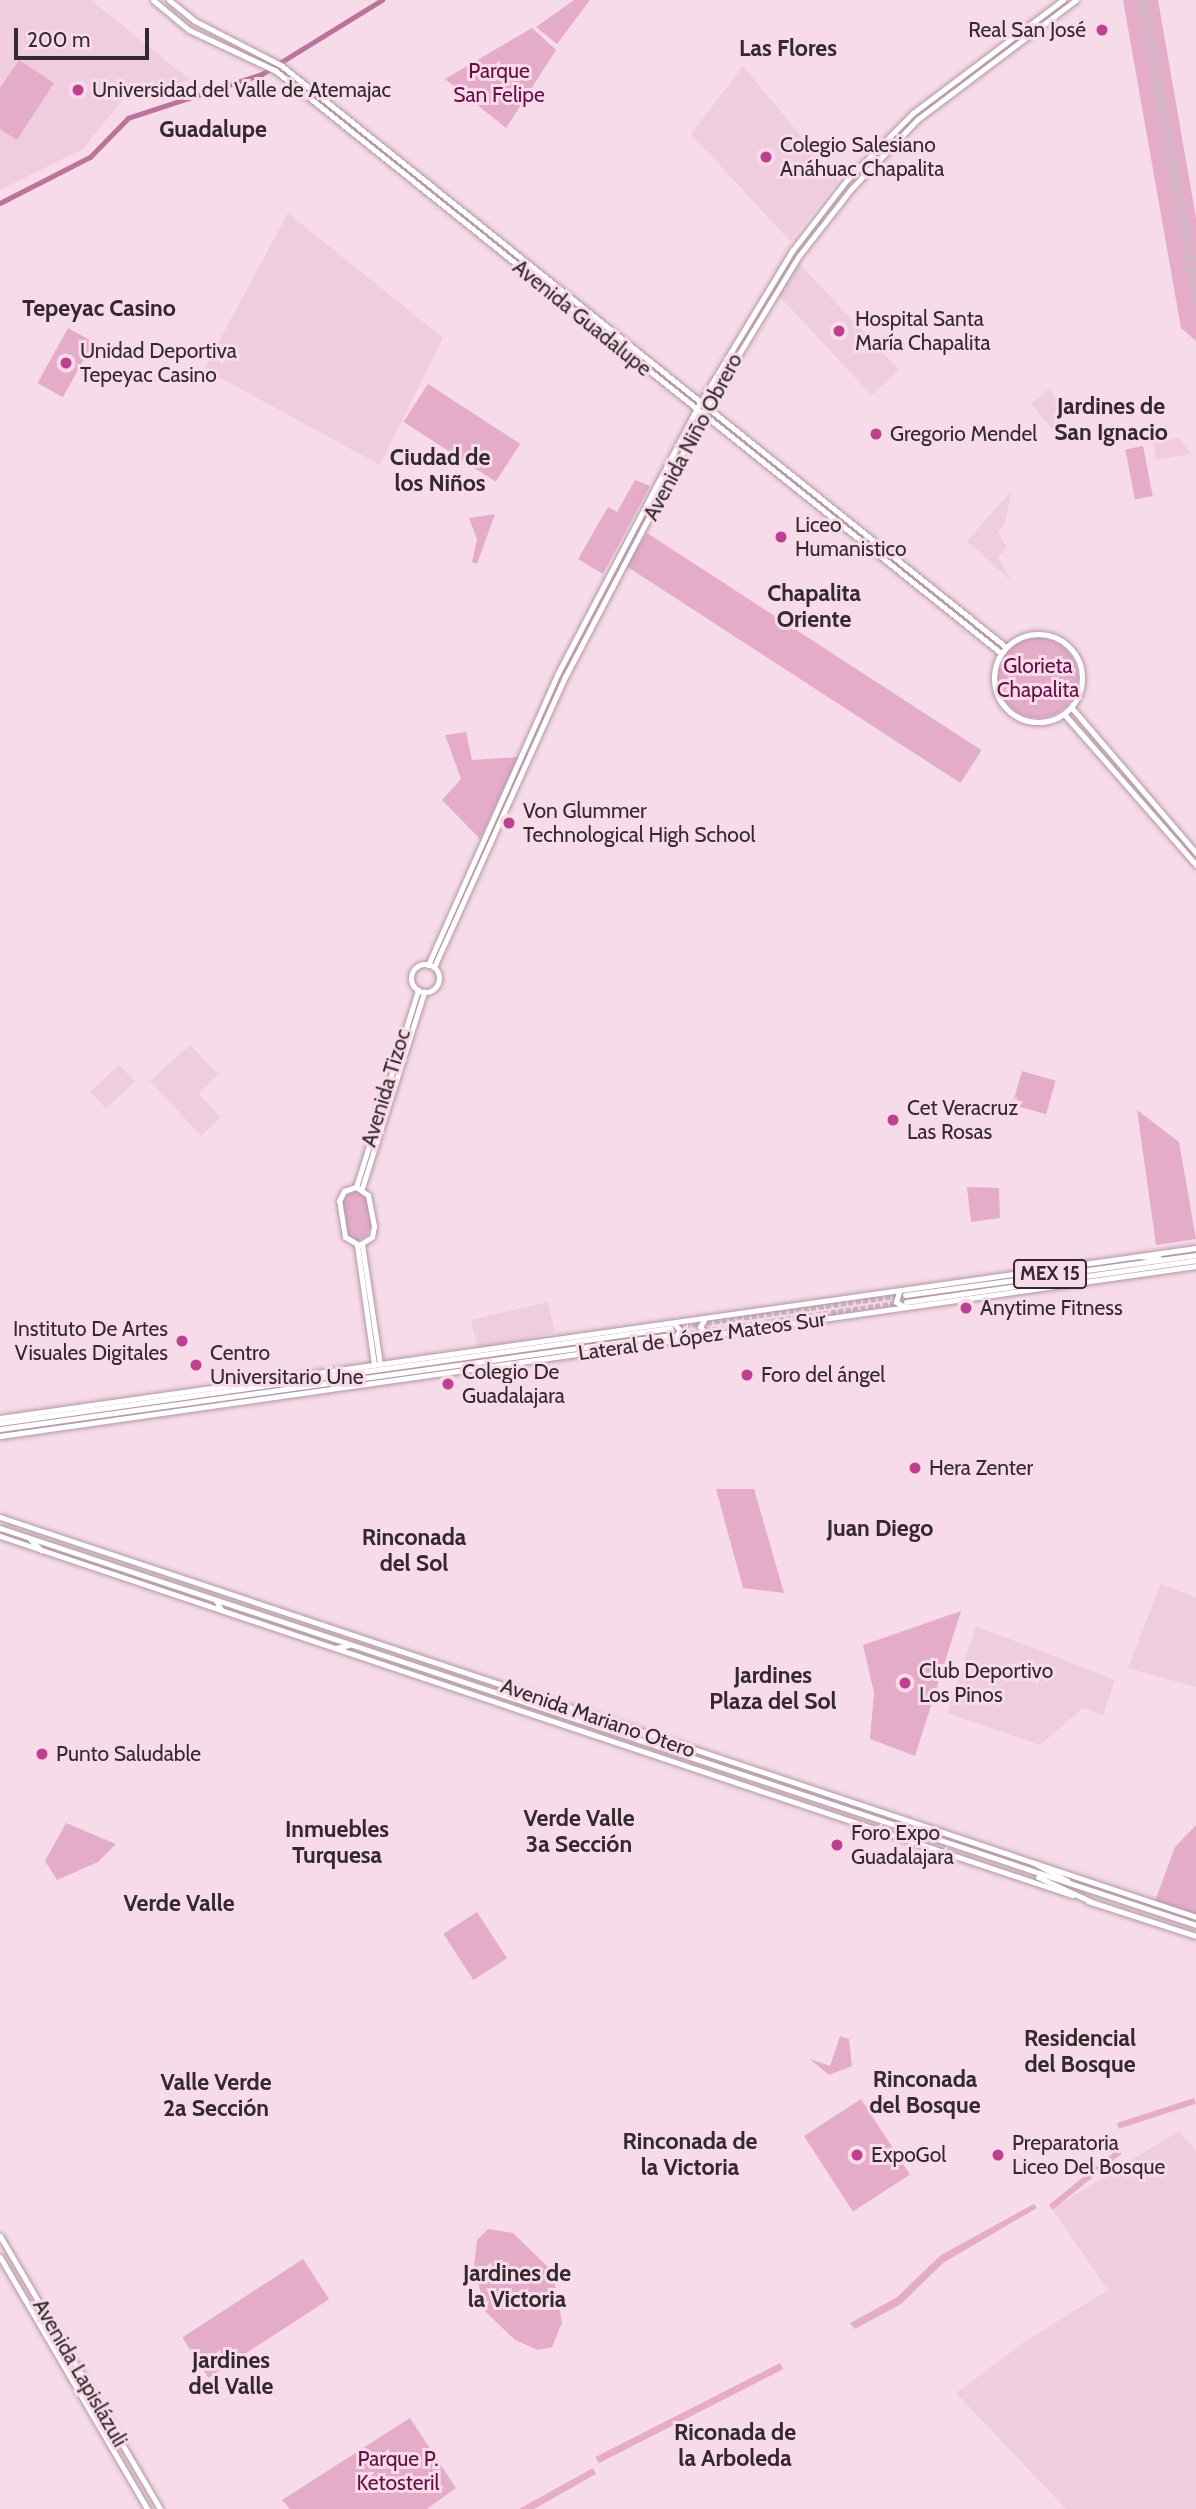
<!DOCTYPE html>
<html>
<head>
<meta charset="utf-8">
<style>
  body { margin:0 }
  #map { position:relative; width:1196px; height:2509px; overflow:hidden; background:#f7dbe9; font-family:Cabin,sans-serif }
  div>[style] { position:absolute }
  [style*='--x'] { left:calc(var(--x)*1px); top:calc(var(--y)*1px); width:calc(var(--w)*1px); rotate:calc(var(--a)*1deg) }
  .built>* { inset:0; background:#f0cdde; transform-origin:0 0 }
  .green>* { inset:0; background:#e5acca; transform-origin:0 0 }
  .round { border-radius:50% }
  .canal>* { height:4.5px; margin:-2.25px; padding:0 2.25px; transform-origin:2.25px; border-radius:2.25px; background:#bb739b }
  .primary-tunnel>* { height:5px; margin-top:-2.5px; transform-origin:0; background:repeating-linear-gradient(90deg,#d0b7c4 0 5px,transparent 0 7.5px) }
  .highway-tunnel>* { height:6px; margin-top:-3px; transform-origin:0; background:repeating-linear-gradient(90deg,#d0b7c4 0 6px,transparent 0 9px) }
  .roads { filter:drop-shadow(0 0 2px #b298a5) drop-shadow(0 0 2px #b298a5) }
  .secondary>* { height:5px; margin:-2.5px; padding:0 2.5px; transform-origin:2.5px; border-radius:2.5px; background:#fff }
  .secondary>.ring { margin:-2.5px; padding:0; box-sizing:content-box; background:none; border:5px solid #fff; border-radius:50% }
  .primary>* { height:5px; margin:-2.5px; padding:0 2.5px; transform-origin:2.5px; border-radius:2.5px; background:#fff }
  .primary>.ring { margin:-2.5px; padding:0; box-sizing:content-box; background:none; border:5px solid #fff; border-radius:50% }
  .dots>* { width:19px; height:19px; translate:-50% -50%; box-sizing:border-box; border:4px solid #f7dbe9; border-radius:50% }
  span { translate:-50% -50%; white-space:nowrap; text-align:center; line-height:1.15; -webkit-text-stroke:6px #f7dbe9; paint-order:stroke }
  .shield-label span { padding:2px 5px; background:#f7dbe9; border:2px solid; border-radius:5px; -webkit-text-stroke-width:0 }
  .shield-label { font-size:19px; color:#33292e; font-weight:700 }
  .poi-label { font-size:21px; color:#33292e }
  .right { translate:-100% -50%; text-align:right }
  .left { translate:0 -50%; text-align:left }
  .park-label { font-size:21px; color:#660e49 }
  .street-label { font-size:21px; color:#33292e }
  .neighbourhood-label { font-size:23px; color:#33292e; font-weight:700 }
  .scale { position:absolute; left:14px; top:28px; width:135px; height:32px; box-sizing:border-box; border:4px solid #33292e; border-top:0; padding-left:9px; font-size:21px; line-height:24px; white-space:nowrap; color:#33292e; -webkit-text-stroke:5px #f7dbe9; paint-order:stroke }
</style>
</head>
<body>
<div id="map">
  <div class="built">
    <i style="clip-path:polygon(0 0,91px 0,190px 80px,123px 99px,83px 149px,0 190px)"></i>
    <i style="clip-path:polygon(743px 66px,838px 181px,790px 241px,691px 134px)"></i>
    <i style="clip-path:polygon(288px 213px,443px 338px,380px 465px,204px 369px)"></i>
    <i style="left:799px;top:263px;width:146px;height:37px;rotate:47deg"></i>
    <i style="left:1049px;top:389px;width:32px;height:23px;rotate:51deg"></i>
    <i style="clip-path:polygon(1180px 438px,1190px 454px,1156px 460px,1153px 442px)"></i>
    <i style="clip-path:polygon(1012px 490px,1005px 523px,998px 532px,1007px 547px,998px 557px,1011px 581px,967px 541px)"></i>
    <i style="clip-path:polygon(190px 1045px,218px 1074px,199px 1094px,221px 1117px,201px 1136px,150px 1081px)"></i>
    <i style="left:119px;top:1065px;width:23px;height:39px;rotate:47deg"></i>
    <i style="left:548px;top:1302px;width:31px;height:79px;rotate:77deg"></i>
    <i style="clip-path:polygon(1161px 1584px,1196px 1598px,1196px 1687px,1128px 1668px)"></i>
    <i style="clip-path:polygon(976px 1626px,1115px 1680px,1103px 1715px,1083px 1708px,1040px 1745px,947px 1713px)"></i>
    <i style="clip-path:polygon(1179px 2131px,1196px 2151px,1196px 2509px,1066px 2509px,956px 2393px,1024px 2342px,1108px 2290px,1052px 2209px)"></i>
  </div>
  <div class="green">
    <i style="clip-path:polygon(574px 0,590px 0,557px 44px,536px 27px)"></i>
    <i style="clip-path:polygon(1123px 0,1158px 0,1196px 218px,1196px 341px,1181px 328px)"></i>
    <i style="clip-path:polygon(532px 28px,556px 50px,506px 128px,445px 79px)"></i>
    <i style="clip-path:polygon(19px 60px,54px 83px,17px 140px,0 129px,0 88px)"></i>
    <i style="left:68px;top:328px;width:29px;height:63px;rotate:29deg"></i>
    <i style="left:428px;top:384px;width:110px;height:45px;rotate:33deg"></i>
    <i style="left:1143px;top:446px;width:51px;height:18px;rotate:79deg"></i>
    <i style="clip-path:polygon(635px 480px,650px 486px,603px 574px,578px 559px,608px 507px,617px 512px)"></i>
    <i style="clip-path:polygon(495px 514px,477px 564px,472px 562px,477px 539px,469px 518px)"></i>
    <i style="left:647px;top:533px;width:399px;height:39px;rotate:33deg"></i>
    <i class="round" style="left:998px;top:638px;width:80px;height:80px"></i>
    <i style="clip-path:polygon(466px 732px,472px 760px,518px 757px,480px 839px,442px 800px,461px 779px,445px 735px)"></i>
    <i style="left:1022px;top:1071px;width:35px;height:35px;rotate:16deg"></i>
    <i style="clip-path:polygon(1137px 1110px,1179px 1142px,1196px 1239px,1156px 1245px)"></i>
    <i style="clip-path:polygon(967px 1187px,999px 1188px,1000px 1218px,971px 1222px)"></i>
    <i style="clip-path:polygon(358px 1189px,366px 1196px,371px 1226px,367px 1236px,357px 1241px,346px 1233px,341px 1199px)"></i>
    <i style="clip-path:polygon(716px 1489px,754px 1489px,784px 1593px,743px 1588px)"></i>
    <i style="clip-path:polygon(961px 1611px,915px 1756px,870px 1739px,874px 1693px,863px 1645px)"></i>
    <i style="clip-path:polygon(66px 1823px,116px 1844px,98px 1862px,57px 1880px,45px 1861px)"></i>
    <i style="clip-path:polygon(1196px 1825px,1196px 1914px,1155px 1901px,1175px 1847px)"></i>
    <i style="left:477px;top:1912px;width:55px;height:40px;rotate:57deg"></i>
    <i style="clip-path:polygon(840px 2036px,849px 2039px,852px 2066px,829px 2075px,810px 2059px,830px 2066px)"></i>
    <i style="left:1194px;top:2098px;width:6px;height:81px;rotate:72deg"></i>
    <i style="left:861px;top:2099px;width:90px;height:68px;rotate:57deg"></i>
    <i style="left:1118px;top:2149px;width:6px;height:89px;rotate:51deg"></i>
    <i style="clip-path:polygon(1034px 2204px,1037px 2208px,943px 2263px,901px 2304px,855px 2329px,850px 2323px,896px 2298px,941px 2255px)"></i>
    <i style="clip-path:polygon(488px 2229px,513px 2233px,553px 2272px,562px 2323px,552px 2347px,538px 2350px,515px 2340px,486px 2312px,474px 2267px,477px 2240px)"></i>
    <i style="left:303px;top:2259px;width:48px;height:144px;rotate:57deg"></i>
    <i style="left:780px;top:2363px;width:7px;height:207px;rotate:63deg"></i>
    <i style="clip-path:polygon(410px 2418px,456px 2488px,427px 2509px,290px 2509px,282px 2500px)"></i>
    <i style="clip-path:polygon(593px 2468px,596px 2474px,534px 2509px,519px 2509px)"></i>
  </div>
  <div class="canal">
    <i style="--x:0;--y:203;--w:101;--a:-27.1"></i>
    <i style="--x:90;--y:157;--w:54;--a:-45.7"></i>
    <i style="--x:128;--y:118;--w:141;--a:-18.2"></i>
    <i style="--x:262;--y:74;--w:141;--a:-31.7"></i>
  </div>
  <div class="primary-tunnel">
    <i style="--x:670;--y:1328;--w:237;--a:-8"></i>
    <i style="--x:675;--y:1335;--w:227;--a:-8.3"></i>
  </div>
  <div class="highway-tunnel">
    <i style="--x:1140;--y:0;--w:314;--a:79.7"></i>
    <i style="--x:1146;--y:0;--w:285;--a:79.9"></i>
  </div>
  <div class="roads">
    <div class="secondary">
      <i class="ring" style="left:411px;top:964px;width:23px;height:23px"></i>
      <i style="--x:428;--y:965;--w:320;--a:-66"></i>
      <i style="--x:558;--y:673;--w:305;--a:-62.3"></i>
      <i style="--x:700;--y:403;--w:178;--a:-58.8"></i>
      <i style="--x:792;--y:251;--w:88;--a:-52.4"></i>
      <i style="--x:846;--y:181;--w:95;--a:-45.4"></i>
      <i style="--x:913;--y:113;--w:188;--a:-37"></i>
      <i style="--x:434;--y:967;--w:318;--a:-65.7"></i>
      <i style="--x:565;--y:677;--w:304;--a:-62.3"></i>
      <i style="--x:706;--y:408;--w:177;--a:-58.6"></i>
      <i style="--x:798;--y:257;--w:88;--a:-52"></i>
      <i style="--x:852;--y:188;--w:95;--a:-46.3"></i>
      <i style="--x:918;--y:119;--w:198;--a:-37"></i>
      <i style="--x:356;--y:1187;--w:207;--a:-72.5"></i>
      <i style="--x:356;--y:1187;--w:14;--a:34"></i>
      <i style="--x:368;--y:1195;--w:32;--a:79"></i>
      <i style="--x:374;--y:1226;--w:11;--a:100"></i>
      <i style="--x:372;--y:1237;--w:15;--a:148"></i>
      <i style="--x:359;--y:1245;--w:16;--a:-150"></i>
      <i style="--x:345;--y:1237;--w:36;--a:-99"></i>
      <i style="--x:339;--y:1201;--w:11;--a:-63"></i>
      <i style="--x:344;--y:1191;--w:13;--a:-18"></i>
      <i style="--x:362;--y:1188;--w:206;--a:-72.4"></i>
      <i style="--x:362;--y:1244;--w:121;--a:81.5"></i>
      <i style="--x:357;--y:1245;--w:121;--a:81.9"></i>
      <i style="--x:899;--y:1292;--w:10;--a:107"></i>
      <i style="--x:896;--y:1302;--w:10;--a:29"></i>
      <i style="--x:705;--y:1318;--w:10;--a:119"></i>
      <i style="--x:700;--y:1327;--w:10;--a:45"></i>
      <i style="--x:673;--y:1323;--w:10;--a:45"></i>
      <i style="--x:680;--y:1330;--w:10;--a:119"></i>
      <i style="--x:0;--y:1418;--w:1208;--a:-8.09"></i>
      <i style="--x:0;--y:1436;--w:1208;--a:-8.09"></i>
      <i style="--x:0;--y:1517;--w:1261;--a:18.49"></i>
      <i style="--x:0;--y:1536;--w:1131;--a:18.52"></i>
      <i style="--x:1088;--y:1901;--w:114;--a:18"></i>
      <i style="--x:0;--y:2236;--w:316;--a:59.6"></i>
      <i style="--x:0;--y:2257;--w:292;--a:59.7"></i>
    </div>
    <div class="primary">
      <i style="--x:153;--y:0;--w:47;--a:39.8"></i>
      <i style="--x:189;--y:30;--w:96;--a:25.2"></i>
      <i style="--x:276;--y:71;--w:930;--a:38.76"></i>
      <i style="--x:169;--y:0;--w:33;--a:39"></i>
      <i style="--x:195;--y:21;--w:98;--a:27.3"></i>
      <i style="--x:282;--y:66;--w:928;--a:38.75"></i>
      <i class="ring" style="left:994px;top:634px;width:83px;height:83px"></i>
      <i style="--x:1071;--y:707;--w:192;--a:49.4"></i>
      <i style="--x:1064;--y:714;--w:201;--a:48.8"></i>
      <i style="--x:1139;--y:1256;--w:20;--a:6"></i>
      <i style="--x:905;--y:1295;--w:294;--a:-7.8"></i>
      <i style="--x:906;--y:1302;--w:293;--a:-8.2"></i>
      <i style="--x:0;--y:1423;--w:677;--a:-8.07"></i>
      <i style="--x:0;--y:1429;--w:678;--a:-7.97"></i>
      <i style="--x:0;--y:1528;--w:1260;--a:18.36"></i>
      <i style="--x:30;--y:1539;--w:16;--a:45"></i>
      <i style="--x:216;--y:1600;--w:11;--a:63"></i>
      <i style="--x:335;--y:1648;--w:14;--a:-12"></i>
      <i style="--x:1034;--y:1863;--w:38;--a:28"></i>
      <i style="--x:1038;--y:1877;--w:60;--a:24.8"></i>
    </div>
  </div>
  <div class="dots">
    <i style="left:1102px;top:30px;background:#be418f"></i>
    <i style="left:78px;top:90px;background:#be418f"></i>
    <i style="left:766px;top:157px;background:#be418f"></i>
    <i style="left:839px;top:331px;background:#be418f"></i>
    <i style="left:66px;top:363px;background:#be418f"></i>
    <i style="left:876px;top:434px;background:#be418f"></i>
    <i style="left:781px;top:537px;background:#be418f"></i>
    <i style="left:509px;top:823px;background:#be418f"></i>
    <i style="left:893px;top:1120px;background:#be418f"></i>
    <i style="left:966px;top:1308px;background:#be418f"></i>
    <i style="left:182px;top:1341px;background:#be418f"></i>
    <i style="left:196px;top:1365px;background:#be418f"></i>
    <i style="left:747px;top:1375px;background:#be418f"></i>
    <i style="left:448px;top:1384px;background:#be418f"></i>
    <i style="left:915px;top:1468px;background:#be418f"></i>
    <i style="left:905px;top:1683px;background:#be418f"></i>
    <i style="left:42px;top:1754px;background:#be418f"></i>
    <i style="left:837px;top:1845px;background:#be418f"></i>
    <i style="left:857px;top:2155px;background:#be418f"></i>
    <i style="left:998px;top:2155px;background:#be418f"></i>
  </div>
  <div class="shield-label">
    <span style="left:1050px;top:1274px">MEX 15</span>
  </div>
  <div class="poi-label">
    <span class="right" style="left:1086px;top:30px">Real San José</span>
    <span class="left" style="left:92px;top:90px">Universidad del Valle de Atemajac</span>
    <span class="left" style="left:780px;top:157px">Colegio Salesiano<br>Anáhuac Chapalita</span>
    <span class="left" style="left:855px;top:331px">Hospital Santa<br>María Chapalita</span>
    <span class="left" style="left:80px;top:363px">Unidad Deportiva<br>Tepeyac Casino</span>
    <span class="left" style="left:890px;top:434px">Gregorio Mendel</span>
    <span class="left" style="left:795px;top:537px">Liceo<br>Humanistico</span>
    <span class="left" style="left:523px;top:823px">Von Glummer<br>Technological High School</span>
    <span class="left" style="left:907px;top:1120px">Cet Veracruz<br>Las Rosas</span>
    <span class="left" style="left:980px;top:1308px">Anytime Fitness</span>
    <span class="right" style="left:168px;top:1341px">Instituto De Artes<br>Visuales Digitales</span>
    <span class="left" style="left:210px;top:1365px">Centro<br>Universitario Une</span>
    <span class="left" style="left:462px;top:1384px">Colegio De<br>Guadalajara</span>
    <span class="left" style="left:761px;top:1375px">Foro del ángel</span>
    <span class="left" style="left:929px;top:1468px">Hera Zenter</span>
    <span class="left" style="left:919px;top:1683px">Club Deportivo<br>Los Pinos</span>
    <span class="left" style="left:56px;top:1754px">Punto Saludable</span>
    <span class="left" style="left:851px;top:1845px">Foro Expo<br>Guadalajara</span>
    <span class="left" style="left:1012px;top:2155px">Preparatoria<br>Liceo Del Bosque</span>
    <span class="left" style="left:871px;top:2155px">ExpoGol</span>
  </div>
  <div class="park-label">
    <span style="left:499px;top:83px">Parque<br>San Felipe</span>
    <span style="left:1038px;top:678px">Glorieta<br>Chapalita</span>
    <span style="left:398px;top:2471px">Parque P.<br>Ketosteril</span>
  </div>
  <div class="street-label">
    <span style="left:582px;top:318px;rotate:39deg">Avenida Guadalupe</span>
    <span style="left:693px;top:437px;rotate:-62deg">Avenida Niño Obrero</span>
    <span style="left:386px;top:1088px;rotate:-73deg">Avenida Tizoc</span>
    <span style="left:702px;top:1336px;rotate:-8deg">Lateral de López Mateos Sur</span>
    <span style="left:598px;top:1718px;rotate:19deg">Avenida Mariano Otero</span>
    <span style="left:80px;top:2373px;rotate:60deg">Avenida Lapislázuli</span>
  </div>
  <div class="neighbourhood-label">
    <span style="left:788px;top:48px">Las Flores</span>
    <span style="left:213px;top:129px">Guadalupe</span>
    <span style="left:99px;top:308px">Tepeyac Casino</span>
    <span style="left:1111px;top:419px">Jardines de<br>San Ignacio</span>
    <span style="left:440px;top:470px">Ciudad de<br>los Niños</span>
    <span style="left:814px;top:606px">Chapalita<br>Oriente</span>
    <span style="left:880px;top:1528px">Juan Diego</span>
    <span style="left:414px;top:1550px">Rinconada<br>del Sol</span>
    <span style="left:773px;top:1688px">Jardines<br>Plaza del Sol</span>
    <span style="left:579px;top:1831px">Verde Valle<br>3a Sección</span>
    <span style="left:337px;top:1842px">Inmuebles<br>Turquesa</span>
    <span style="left:179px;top:1903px">Verde Valle</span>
    <span style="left:1080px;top:2051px">Residencial<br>del Bosque</span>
    <span style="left:925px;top:2092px">Rinconada<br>del Bosque</span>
    <span style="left:216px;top:2095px">Valle Verde<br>2a Sección</span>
    <span style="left:690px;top:2154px">Rinconada de<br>la Victoria</span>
    <span style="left:517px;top:2286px">Jardines de<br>la Victoria</span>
    <span style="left:231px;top:2373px">Jardines<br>del Valle</span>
    <span style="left:735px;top:2445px">Riconada de<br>la Arboleda</span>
  </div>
  <div class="scale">200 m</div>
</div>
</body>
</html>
